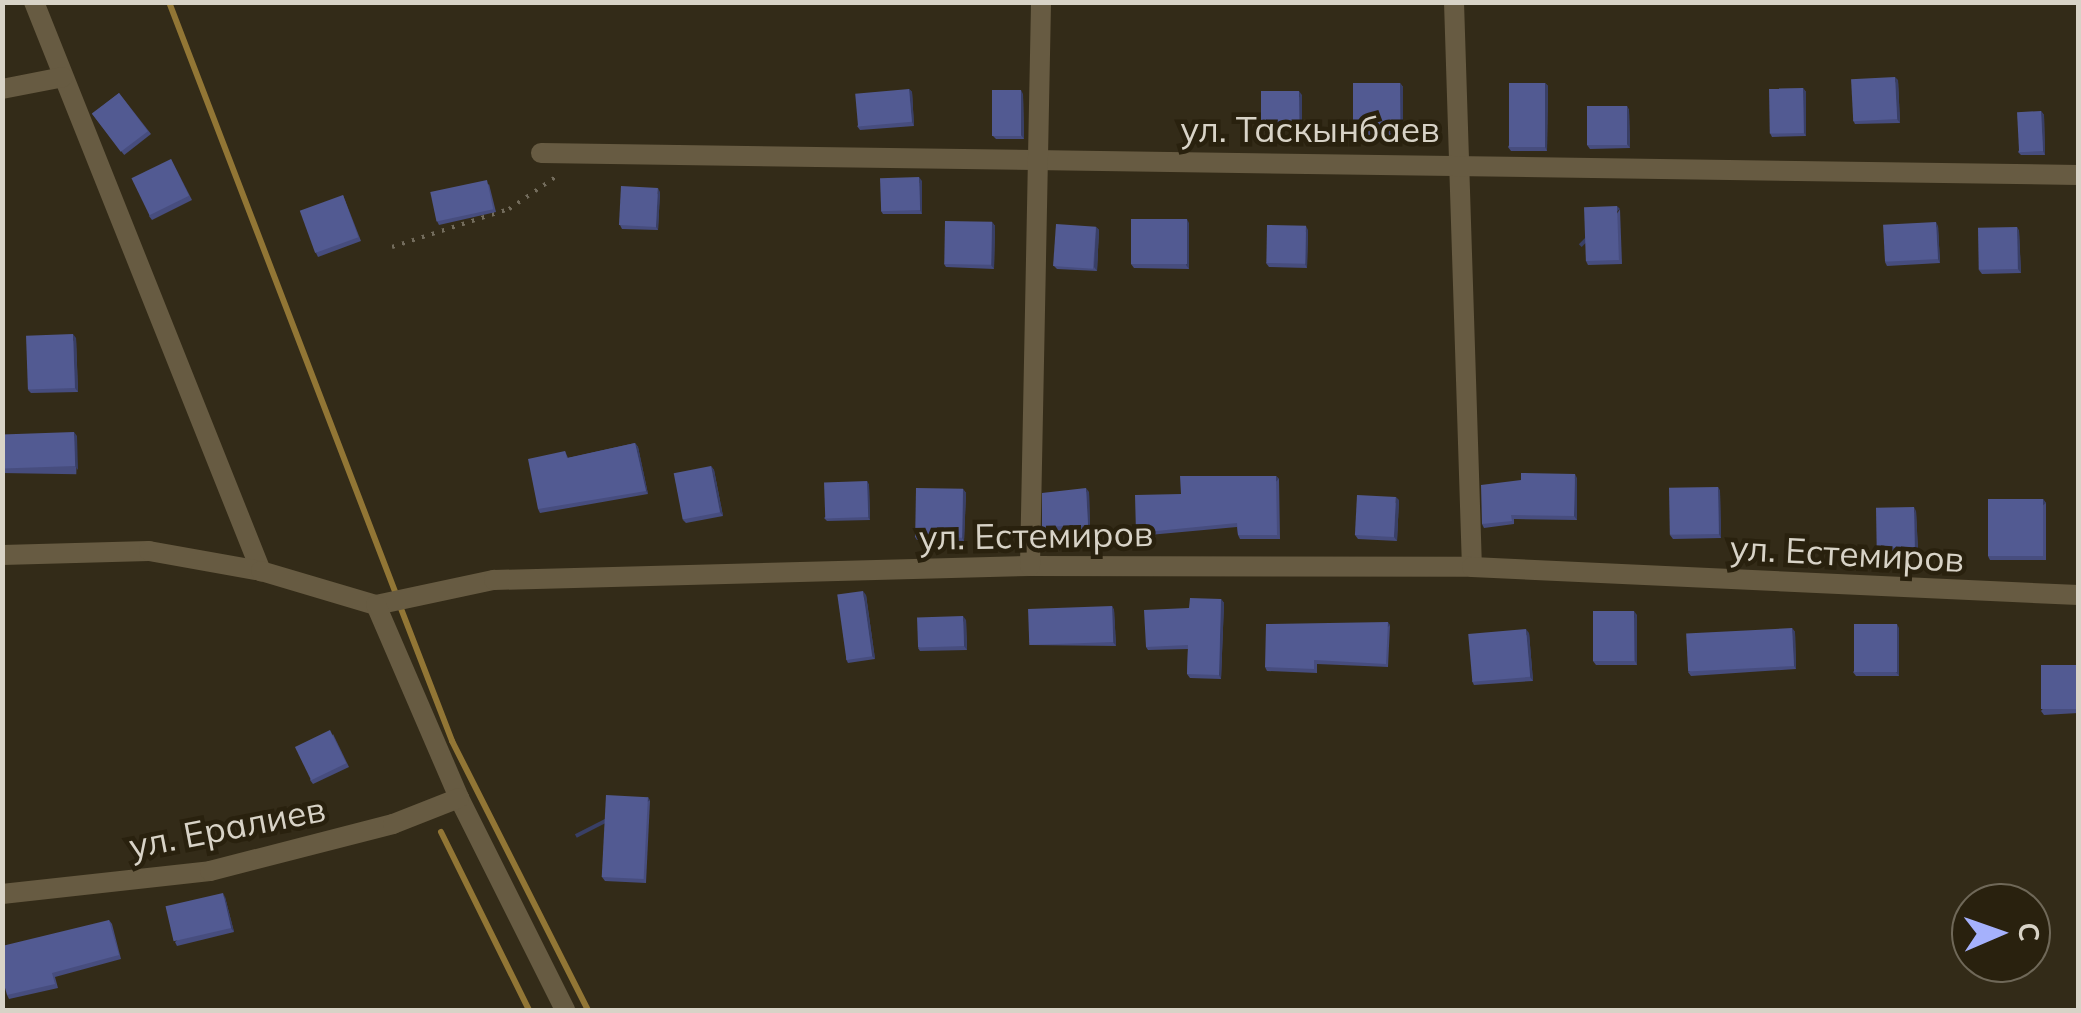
<!DOCTYPE html>
<html>
<head>
<meta charset="utf-8">
<style>
  body { margin:0 }
  #map { position:relative; width:2081px; height:1013px; overflow:hidden; background:#332b18; font-family:Mulish,sans-serif }
  div>[style] { position:absolute }
  [style*='--x'] { left:calc(var(--x)*1px); top:calc(var(--y)*1px); width:calc(var(--w)*1px); rotate:calc(var(--a)*1deg) }
  .stream>* { height:6px; margin:-3px; padding:0 3px; transform-origin:3px; border-radius:3px; background:#927635 }
  .path>* { height:4px; margin-top:-2px; transform-origin:0; background:repeating-linear-gradient(90deg,#736c5c 0 2.5px,transparent 0 10.5px) }
  .street>* { height:20px; margin:-10px; padding:0 10px; transform-origin:10px; border-radius:10px; background:#675b42 }
  .wall>* { inset:0; background:#474d7e; transform-origin:0 0 }
  .shaded-wall>* { inset:0; background:#393f66; transform-origin:0 0 }
  .building>* { inset:0; background:#525a92; transform-origin:0 0 }
  span { translate:-50% -50%; white-space:nowrap; text-align:center; line-height:1.15; -webkit-text-stroke:9px #29210e; paint-order:stroke }
  .street-label { font-size:35px; color:#d8d3c7 }
  .frame { position:absolute; inset:0; border:5px solid #d8d3c7; pointer-events:none }
  .north { position:absolute; left:1951px; top:883px; width:100px; height:100px; box-sizing:border-box; background:#29210e; border:2px solid #6f6858; border-radius:50%; rotate:88deg; font-size:28px; font-weight:700; line-height:40px; text-align:center; color:#d8d3c7 }
  .north::after { content:''; display:block; margin:auto; width:35px; height:45px; background:#a5b1fc; clip-path:polygon(50% 0,100% 100%,50% 72%,0 100%) }
</style>
</head>
<body>
<div id="map">
  <div class="stream">
    <i style="--x:169;--y:2;--w:634;--a:69.02"></i>
    <i style="--x:400;--y:606;--w:145;--a:68.9"></i>
    <i style="--x:452;--y:741;--w:301;--a:63.2"></i>
    <i style="--x:441;--y:832;--w:199;--a:63.7"></i>
  </div>
  <div class="path">
    <i style="--x:392;--y:247;--w:123;--a:-18"></i>
    <i style="--x:509;--y:209;--w:62;--a:-34.5"></i>
  </div>
  <div class="street">
    <i style="--x:34;--y:2;--w:613;--a:68.25"></i>
    <i style="--x:1454;--y:2;--w:565;--a:88.18"></i>
    <i style="--x:2;--y:89;--w:62;--a:-11.1"></i>
    <i style="--x:541;--y:153;--w:1537;--a:0.82"></i>
    <i style="--x:2;--y:555;--w:147;--a:-1.6"></i>
    <i style="--x:149;--y:551;--w:114;--a:10.1"></i>
    <i style="--x:261;--y:571;--w:120;--a:16.5"></i>
    <i style="--x:376;--y:605;--w:121;--a:-12"></i>
    <i style="--x:494;--y:580;--w:536;--a:-1.5"></i>
    <i style="--x:1030;--y:566;--w:442;--a:0.1"></i>
    <i style="--x:1472;--y:567;--w:607;--a:2.65"></i>
    <i style="--x:1030;--y:566;--w:564;--a:-88.88"></i>
    <i style="--x:376;--y:605;--w:210;--a:66.7"></i>
    <i style="--x:459;--y:798;--w:237;--a:63.4"></i>
    <i style="--x:2;--y:894;--w:209;--a:-6.3"></i>
    <i style="--x:210;--y:871;--w:189;--a:-14.4"></i>
    <i style="--x:393;--y:824;--w:71;--a:-21.5"></i>
  </div>
  <div class="wall">
    <i style="clip-path:polygon(1898px 80px,1900px 123px,1855px 124px,1853px 120px)"></i>
    <i style="clip-path:polygon(1400px 83px,1403px 87px,1403px 135px,1356px 135px,1354px 131px)"></i>
    <i style="clip-path:polygon(1545px 83px,1548px 86px,1547px 151px,1511px 151px,1508px 147px)"></i>
    <i style="clip-path:polygon(1803px 88px,1806px 92px,1806px 136px,1772px 137px,1770px 133px)"></i>
    <i style="clip-path:polygon(909px 89px,912px 92px,914px 126px,860px 130px,857px 126px)"></i>
    <i style="left:119px;top:93px;width:52px;height:34px;rotate:52deg"></i>
    <i style="clip-path:polygon(1023px 94px,1024px 139px,996px 139px,993px 136px)"></i>
    <i style="clip-path:polygon(1302px 95px,1302px 130px,1263px 130px,1261px 126px)"></i>
    <i style="clip-path:polygon(1627px 106px,1629px 110px,1630px 148px,1590px 149px,1587px 145px)"></i>
    <i style="clip-path:polygon(2041px 111px,2044px 115px,2045px 155px,2021px 155px,2018px 152px)"></i>
    <i style="clip-path:polygon(171px 159px,192px 200px,152px 220px,149px 216px)"></i>
    <i style="clip-path:polygon(922px 181px,922px 214px,883px 214px,881px 211px)"></i>
    <i style="clip-path:polygon(489px 184px,496px 212px,439px 225px,437px 221px)"></i>
    <i style="clip-path:polygon(660px 192px,658px 230px,622px 229px,620px 225px)"></i>
    <i style="clip-path:polygon(343px 195px,361px 241px,318px 257px,316px 253px)"></i>
    <i style="clip-path:polygon(1620px 209px,1622px 264px,1588px 265px,1586px 261px)"></i>
    <i style="clip-path:polygon(992px 222px,995px 226px,994px 269px,946px 267px,944px 264px)"></i>
    <i style="clip-path:polygon(1189px 223px,1189px 269px,1134px 268px,1131px 264px)"></i>
    <i style="clip-path:polygon(1938px 226px,1940px 263px,1887px 266px,1885px 262px)"></i>
    <i style="clip-path:polygon(1096px 227px,1099px 230px,1097px 271px,1057px 269px,1054px 266px)"></i>
    <i style="clip-path:polygon(2017px 227px,2019px 231px,2021px 273px,1982px 274px,1979px 270px)"></i>
    <i style="clip-path:polygon(1308px 230px,1307px 268px,1269px 267px,1266px 263px)"></i>
    <i style="clip-path:polygon(76px 338px,78px 392px,31px 393px,28px 390px)"></i>
    <i style="left:2px;top:435px;width:75px;height:38px;rotate:1deg"></i>
    <i style="clip-path:polygon(635px 443px,638px 447px,648px 494px,540px 513px,538px 509px,565px 451px,568px 458px)"></i>
    <i style="clip-path:polygon(711px 466px,714px 470px,723px 516px,686px 523px,683px 520px)"></i>
    <i style="clip-path:polygon(1276px 476px,1279px 479px,1280px 539px,1240px 539px,1238px 535px,1237px 527px,1138px 536px,1136px 533px,1181px 494px)"></i>
    <i style="clip-path:polygon(1577px 478px,1577px 520px,1514px 519px,1514px 524px,1484px 528px,1482px 524px)"></i>
    <i style="clip-path:polygon(867px 481px,869px 485px,870px 520px,827px 521px,824px 518px)"></i>
    <i style="clip-path:polygon(1718px 487px,1720px 491px,1721px 538px,1673px 539px,1670px 535px)"></i>
    <i style="clip-path:polygon(963px 489px,966px 493px,964px 541px,917px 540px,915px 537px)"></i>
    <i style="clip-path:polygon(1089px 492px,1090px 529px,1046px 531px,1044px 545px,1042px 541px,1042px 493px)"></i>
    <i style="clip-path:polygon(2043px 499px,2046px 503px,2046px 560px,1990px 560px,1988px 556px)"></i>
    <i style="clip-path:polygon(1399px 500px,1397px 541px,1358px 539px,1355px 535px)"></i>
    <i style="clip-path:polygon(1916px 511px,1918px 551px,1880px 552px,1877px 549px)"></i>
    <i style="clip-path:polygon(866px 595px,875px 659px,848px 663px,846px 659px)"></i>
    <i style="clip-path:polygon(1221px 599px,1224px 603px,1221px 679px,1190px 678px,1187px 674px,1188px 649px,1148px 650px,1146px 647px,1189px 608px)"></i>
    <i style="clip-path:polygon(1112px 606px,1114px 610px,1116px 646px,1031px 645px,1029px 641px)"></i>
    <i style="clip-path:polygon(1637px 615px,1637px 665px,1596px 665px,1593px 661px)"></i>
    <i style="clip-path:polygon(966px 620px,967px 650px,920px 651px,918px 648px)"></i>
    <i style="clip-path:polygon(1390px 625px,1388px 667px,1317px 664px,1317px 673px,1267px 671px,1265px 667px)"></i>
    <i style="clip-path:polygon(1792px 628px,1795px 632px,1796px 669px,1691px 676px,1688px 672px)"></i>
    <i style="clip-path:polygon(1899px 628px,1899px 676px,1856px 676px,1853px 672px)"></i>
    <i style="clip-path:polygon(1529px 633px,1533px 681px,1474px 685px,1472px 681px)"></i>
    <i style="clip-path:polygon(2078px 665px,2078px 713px,2044px 715px,2041px 711px)"></i>
    <i style="clip-path:polygon(333px 734px,349px 767px,313px 784px,310px 780px)"></i>
    <i style="clip-path:polygon(648px 797px,650px 801px,646px 883px,605px 881px,602px 877px)"></i>
    <i style="clip-path:polygon(225px 897px,234px 932px,177px 946px,175px 942px)"></i>
    <i style="clip-path:polygon(109px 920px,112px 924px,121px 959px,55px 977px,58px 988px,9px 999px,7px 995px)"></i>
  </div>
  <div class="shaded-wall">
    <i style="clip-path:polygon(1895px 77px,1898px 80px,1900px 123px,1897px 119px)"></i>
    <i style="clip-path:polygon(1400px 83px,1403px 87px,1403px 135px,1401px 131px)"></i>
    <i style="clip-path:polygon(1545px 83px,1548px 86px,1547px 151px,1545px 147px)"></i>
    <i style="clip-path:polygon(1803px 88px,1806px 92px,1806px 136px,1804px 133px)"></i>
    <i style="clip-path:polygon(909px 89px,912px 92px,914px 126px,912px 122px)"></i>
    <i style="clip-path:polygon(1021px 90px,1023px 94px,1024px 139px,1021px 135px)"></i>
    <i style="clip-path:polygon(1299px 91px,1302px 95px,1302px 130px,1300px 126px)"></i>
    <i style="clip-path:polygon(1627px 106px,1629px 110px,1630px 148px,1627px 144px)"></i>
    <i style="clip-path:polygon(2041px 111px,2044px 115px,2045px 155px,2043px 151px)"></i>
    <i style="clip-path:polygon(919px 177px,922px 181px,922px 214px,920px 210px)"></i>
    <i style="clip-path:polygon(658px 188px,660px 192px,658px 230px,656px 227px)"></i>
    <i style="left:1617px;top:206px;width:4px;height:54px;rotate:45deg"></i>
    <i style="clip-path:polygon(1187px 219px,1189px 223px,1189px 269px,1186px 265px)"></i>
    <i style="clip-path:polygon(992px 222px,995px 226px,994px 269px,991px 265px)"></i>
    <i style="clip-path:polygon(1936px 222px,1938px 226px,1940px 263px,1938px 259px)"></i>
    <i style="clip-path:polygon(1306px 226px,1308px 230px,1307px 268px,1305px 264px)"></i>
    <i style="clip-path:polygon(1096px 227px,1099px 230px,1097px 271px,1094px 267px)"></i>
    <i style="clip-path:polygon(2017px 227px,2019px 231px,2021px 273px,2018px 269px)"></i>
    <i style="clip-path:polygon(73px 334px,76px 338px,78px 392px,75px 388px)"></i>
    <i style="clip-path:polygon(74px 432px,77px 436px,78px 470px,75px 466px)"></i>
    <i style="clip-path:polygon(635px 443px,638px 447px,648px 494px,646px 491px)"></i>
    <i style="clip-path:polygon(711px 466px,714px 470px,723px 516px,720px 512px)"></i>
    <i style="clip-path:polygon(1575px 474px,1577px 478px,1577px 520px,1574px 516px)"></i>
    <i style="left:1276px;top:476px;width:4px;height:59px;rotate:45deg"></i>
    <i style="clip-path:polygon(867px 481px,869px 485px,870px 520px,868px 517px)"></i>
    <i style="clip-path:polygon(1718px 487px,1720px 491px,1721px 538px,1719px 534px)"></i>
    <i style="clip-path:polygon(1086px 488px,1089px 492px,1090px 529px,1088px 525px)"></i>
    <i style="clip-path:polygon(963px 489px,966px 493px,964px 541px,962px 538px)"></i>
    <i style="clip-path:polygon(1396px 497px,1399px 500px,1397px 541px,1394px 537px)"></i>
    <i style="left:2043px;top:499px;width:5px;height:57px;rotate:53deg"></i>
    <i style="clip-path:polygon(1914px 507px,1916px 511px,1918px 551px,1915px 547px)"></i>
    <i style="clip-path:polygon(1043px 527px,1046px 531px,1044px 545px,1042px 541px)"></i>
    <i style="clip-path:polygon(863px 591px,866px 595px,875px 659px,872px 656px)"></i>
    <i style="clip-path:polygon(1221px 599px,1224px 603px,1221px 679px,1219px 675px)"></i>
    <i style="clip-path:polygon(1112px 606px,1114px 610px,1116px 646px,1113px 642px)"></i>
    <i style="clip-path:polygon(1634px 611px,1637px 615px,1637px 665px,1635px 661px)"></i>
    <i style="clip-path:polygon(963px 616px,966px 620px,967px 650px,964px 646px)"></i>
    <i style="left:1388px;top:622px;width:4px;height:42px;rotate:56deg"></i>
    <i style="clip-path:polygon(1897px 624px,1899px 628px,1899px 676px,1896px 672px)"></i>
    <i style="clip-path:polygon(1792px 628px,1795px 632px,1796px 669px,1794px 666px)"></i>
    <i style="clip-path:polygon(1526px 629px,1529px 633px,1533px 681px,1530px 677px)"></i>
    <i style="left:648px;top:797px;width:4px;height:82px;rotate:63deg"></i>
    <i style="clip-path:polygon(223px 893px,225px 897px,234px 932px,231px 928px)"></i>
  </div>
  <div class="building">
    <i style="left:1895px;top:77px;width:42px;height:44px;rotate:87deg"></i>
    <i style="left:1353px;top:83px;width:47px;height:48px"></i>
    <i style="left:1509px;top:83px;width:36px;height:64px"></i>
    <i style="left:1803px;top:88px;width:45px;height:34px;rotate:89deg"></i>
    <i style="left:909px;top:89px;width:33px;height:54px;rotate:85deg"></i>
    <i style="left:992px;top:90px;width:29px;height:46px"></i>
    <i style="left:1261px;top:91px;width:38px;height:35px"></i>
    <i style="left:119px;top:93px;width:48px;height:34px;rotate:53deg"></i>
    <i style="left:1587px;top:106px;width:40px;height:39px"></i>
    <i style="left:2041px;top:111px;width:40px;height:24px;rotate:87deg"></i>
    <i style="left:171px;top:159px;width:41px;height:44px;rotate:64deg"></i>
    <i style="left:919px;top:177px;width:33px;height:39px;rotate:88deg"></i>
    <i style="left:487px;top:180px;width:30px;height:58px;rotate:78deg"></i>
    <i style="left:621px;top:186px;width:37px;height:39px;rotate:3deg"></i>
    <i style="left:343px;top:195px;width:45px;height:46px;rotate:70deg"></i>
    <i style="left:1617px;top:206px;width:54px;height:33px;rotate:88deg"></i>
    <i style="left:1131px;top:219px;width:56px;height:45px"></i>
    <i style="left:945px;top:221px;width:47px;height:43px;rotate:1deg"></i>
    <i style="left:1936px;top:222px;width:37px;height:53px;rotate:87deg"></i>
    <i style="left:1056px;top:224px;width:40px;height:42px;rotate:4deg"></i>
    <i style="left:1267px;top:225px;width:39px;height:38px;rotate:1deg"></i>
    <i style="left:2017px;top:227px;width:42px;height:39px;rotate:89deg"></i>
    <i style="left:73px;top:334px;width:54px;height:47px;rotate:88deg"></i>
    <i style="left:74px;top:432px;width:34px;height:72px;rotate:88deg"></i>
    <i style="clip-path:polygon(635px 443px,646px 491px,538px 509px,528px 459px,565px 451px,567px 458px)"></i>
    <i style="left:711px;top:466px;width:47px;height:38px;rotate:79deg"></i>
    <i style="clip-path:polygon(1521px 473px,1575px 474px,1574px 516px,1511px 515px,1512px 521px,1482px 524px,1481px 485px,1521px 480px)"></i>
    <i style="clip-path:polygon(1180px 476px,1276px 476px,1277px 535px,1238px 535px,1237px 523px,1136px 533px,1135px 495px,1181px 494px)"></i>
    <i style="left:867px;top:481px;width:36px;height:43px;rotate:88deg"></i>
    <i style="left:1718px;top:487px;width:47px;height:49px;rotate:89deg"></i>
    <i style="left:916px;top:488px;width:47px;height:49px;rotate:1deg"></i>
    <i style="clip-path:polygon(1086px 488px,1088px 525px,1043px 527px,1042px 541px,1042px 493px)"></i>
    <i style="left:1357px;top:495px;width:39px;height:40px;rotate:3deg"></i>
    <i style="left:1988px;top:499px;width:55px;height:57px"></i>
    <i style="left:1914px;top:507px;width:40px;height:38px;rotate:89deg"></i>
    <i style="left:863px;top:591px;width:66px;height:26px;rotate:82deg"></i>
    <i style="clip-path:polygon(1190px 598px,1221px 599px,1219px 675px,1187px 674px,1188px 645px,1146px 647px,1144px 610px,1189px 608px)"></i>
    <i style="left:1112px;top:606px;width:36px;height:84px;rotate:88deg"></i>
    <i style="left:1593px;top:611px;width:41px;height:50px"></i>
    <i style="left:963px;top:616px;width:30px;height:46px;rotate:88deg"></i>
    <i style="clip-path:polygon(1388px 622px,1386px 664px,1314px 660px,1314px 669px,1265px 667px,1266px 624px)"></i>
    <i style="left:1854px;top:624px;width:43px;height:48px"></i>
    <i style="left:1792px;top:628px;width:38px;height:106px;rotate:87deg"></i>
    <i style="left:1526px;top:629px;width:48px;height:58px;rotate:85deg"></i>
    <i style="left:2078px;top:665px;width:44px;height:37px;rotate:90deg"></i>
    <i style="left:330px;top:730px;width:37px;height:39px;rotate:64deg"></i>
    <i style="left:606px;top:795px;width:42px;height:82px;rotate:3deg"></i>
    <i style="left:223px;top:893px;width:36px;height:59px;rotate:77deg"></i>
    <i style="clip-path:polygon(109px 920px,119px 955px,52px 973px,55px 984px,7px 995px,2px 977px,2px 946px)"></i>
  </div>
  <div class="street-label">
    <span style="left:1310px;top:129px">ул. Таскынбаев</span>
    <span style="left:1036px;top:535px;rotate:-1deg">ул. Естемиров</span>
    <span style="left:1847px;top:553px;rotate:3deg">ул. Естемиров</span>
    <span style="left:227px;top:827px;rotate:-11deg">ул. Ералиев</span>
  </div>
  <div class="frame"></div>
  <div class="north">С</div>
</div>
</body>
</html>
